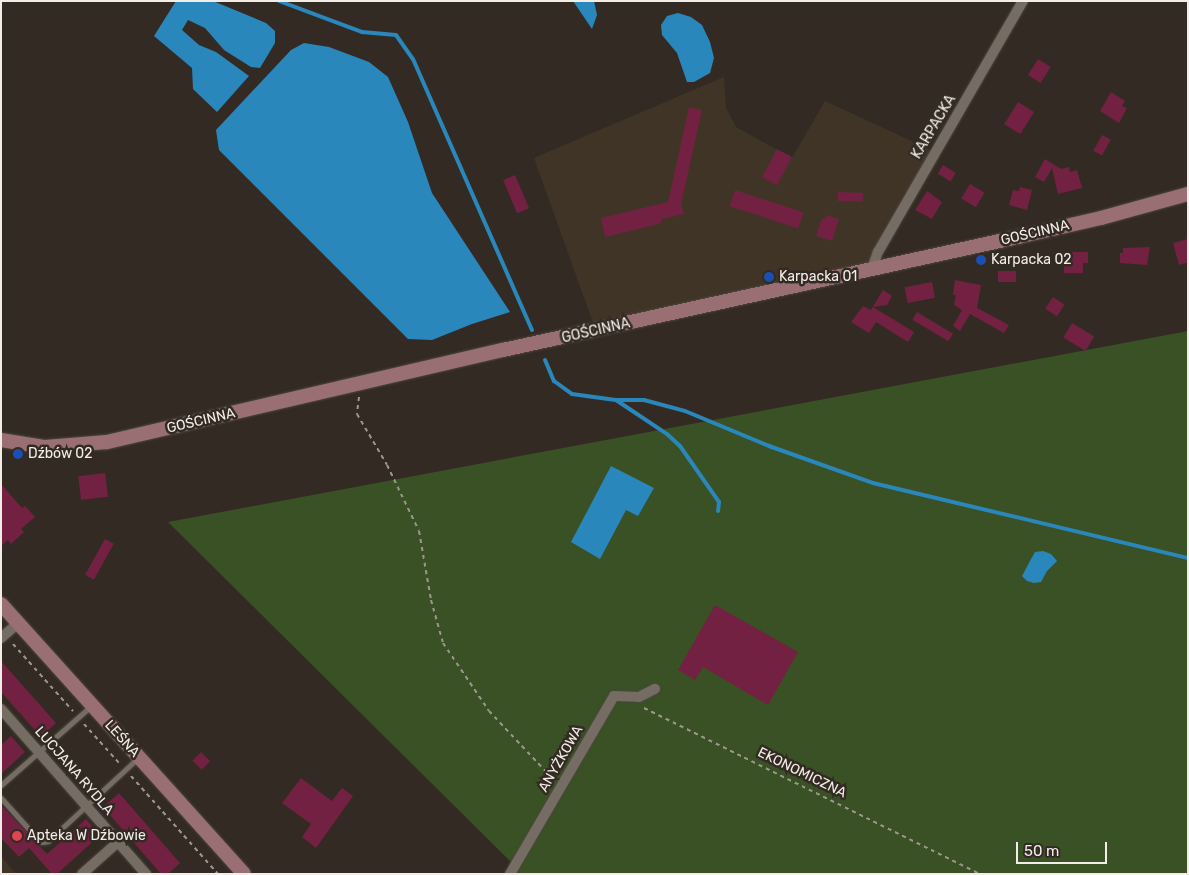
<!DOCTYPE html>
<html>
<head>
<meta charset="utf-8">
<style>
  body { margin:0 }
  #map { position:relative; width:1189px; height:875px; overflow:hidden; background:#332b23; font-family:Rubik,sans-serif }
  div>[style] { position:absolute }
  [style*='--x'] { left:calc(var(--x)*1px); top:calc(var(--y)*1px); width:calc(var(--w)*1px); rotate:calc(var(--a)*1deg) }
  .built>* { inset:0; background:#403427 }
  .green>* { inset:0; background:#395125 }
  .water>* { inset:0; background:#2a87bc }
  .stream>* { height:4px; margin:-2px; padding:0 2px; transform-origin:2px; border-radius:2px; background:#2a87bc }
  .building>* { inset:0; background:#722142; transform-origin:0 0 }
  .path>* { height:2px; margin-top:-1px; transform-origin:0; background:repeating-linear-gradient(90deg,#9c968f 0 4px,transparent 0 8px) }
  .roads { filter:drop-shadow(0 0 1px #4e4741) drop-shadow(0 0 1px #4e4741) }
  .lane>* { height:5px; margin:-2.5px; padding:0 2.5px; transform-origin:2.5px; border-radius:2.5px; background:#756c63 }
  .street>* { height:10px; margin:-5px; padding:0 5px; transform-origin:5px; border-radius:5px; background:#756c63 }
  .secondary>* { height:14px; margin:-7px; padding:0 7px; transform-origin:7px; border-radius:7px; background:#9a6f73 }
  .dots>* { width:14px; height:14px; translate:-50% -50%; box-sizing:border-box; border:2px solid #332b23; border-radius:50% }
  span { translate:-50% -50%; white-space:nowrap; text-align:center; line-height:1.15; -webkit-text-stroke:5px #332b23; paint-order:stroke }
  .street-label { font-size:14px; color:#f3ede8 }
  .poi-label { font-size:14px; color:#f3ede8 }
  .left { translate:0 -50%; text-align:left }
  .frame { position:absolute; inset:0; border:2px solid #f3ede8; pointer-events:none }
  .scale { position:absolute; left:1016px; top:842px; width:91px; height:22px; box-sizing:border-box; border:2px solid #f3ede8; border-top:0; padding-left:6px; font-size:15px; line-height:18px; white-space:nowrap; color:#f3ede8; -webkit-text-stroke:4px #332b23; paint-order:stroke }
</style>
</head>
<body>
<div id="map">
  <div class="built">
    <i style="clip-path:polygon(724px 77px,726px 108px,736px 127px,792px 158px,825px 101px,935px 152px,872px 269px,596px 331px,534px 158px)"></i>
    <i style="clip-path:polygon(1px 856px,16px 874px,1px 874px)"></i>
  </div>
  <div class="green">
    <i style="clip-path:polygon(1188px 331px,1188px 874px,515px 874px,518px 869px,168px 522px)"></i>
  </div>
  <div class="water">
    <i style="clip-path:polygon(176px 1px,213px 1px,266px 23px,275px 31px,275px 43px,260px 68px,251px 67px,224px 50px,205px 28px,188px 20px,182px 30px,199px 45px,216px 52px,249px 76px,217px 112px,193px 89px,192px 68px,154px 36px)"></i>
    <i style="clip-path:polygon(573px 1px,594px 1px,597px 15px,592px 29px)"></i>
    <i style="clip-path:polygon(678px 13px,691px 17px,702px 25px,710px 42px,714px 58px,710px 73px,694px 82px,687px 82px,677px 53px,662px 35px,661px 25px,667px 16px)"></i>
    <i style="clip-path:polygon(304px 43px,329px 47px,369px 62px,388px 77px,408px 122px,432px 193px,510px 312px,472px 324px,432px 340px,408px 339px,219px 150px,216px 130px,291px 50px)"></i>
    <i style="clip-path:polygon(611px 466px,654px 488px,638px 516px,626px 510px,600px 559px,571px 542px)"></i>
    <i style="clip-path:polygon(1043px 551px,1051px 554px,1057px 561px,1047px 571px,1041px 582px,1034px 583px,1027px 581px,1022px 576px,1030px 561px,1035px 552px)"></i>
  </div>
  <div class="stream">
    <i style="--x:279;--y:1;--w:89;--a:20.5"></i>
    <i style="--x:362;--y:32;--w:34;--a:5"></i>
    <i style="--x:396;--y:35;--w:29;--a:55"></i>
    <i style="--x:413;--y:59;--w:296;--a:66.3"></i>
    <i style="--x:545;--y:360;--w:23;--a:67"></i>
    <i style="--x:554;--y:381;--w:22;--a:36"></i>
    <i style="--x:572;--y:394;--w:44;--a:7.8"></i>
    <i style="--x:616;--y:400;--w:28;--a:0"></i>
    <i style="--x:644;--y:400;--w:42;--a:15"></i>
    <i style="--x:685;--y:411;--w:91;--a:22.6"></i>
    <i style="--x:769;--y:446;--w:110;--a:19.6"></i>
    <i style="--x:873;--y:483;--w:324;--a:13.4"></i>
    <i style="--x:616;--y:400;--w:61;--a:33.7"></i>
    <i style="--x:667;--y:434;--w:18;--a:43"></i>
    <i style="--x:680;--y:446;--w:68;--a:55.1"></i>
    <i style="--x:719;--y:502;--w:9;--a:96"></i>
  </div>
  <div class="building">
    <i style="left:1038px;top:59px;width:15px;height:19px;rotate:32deg"></i>
    <i style="clip-path:polygon(1111px 92px,1125px 101px,1122px 106px,1127px 108px,1119px 123px,1100px 111px)"></i>
    <i style="left:1018px;top:102px;width:19px;height:26px;rotate:32deg"></i>
    <i style="clip-path:polygon(689px 107px,702px 110px,681px 205px,684px 214px,661px 219px,662px 223px,605px 237px,601px 218px,668px 202px)"></i>
    <i style="left:1102px;top:135px;width:10px;height:18px;rotate:29deg"></i>
    <i style="left:777px;top:149px;width:17px;height:32px;rotate:28deg"></i>
    <i style="clip-path:polygon(1045px 159px,1061px 169px,1069px 167px,1070px 172px,1077px 170px,1082px 188px,1058px 194px,1052px 168px,1044px 182px,1035px 177px)"></i>
    <i style="left:943px;top:165px;width:15px;height:10px;rotate:32deg"></i>
    <i style="left:515px;top:175px;width:36px;height:13px;rotate:67deg"></i>
    <i style="left:970px;top:184px;width:17px;height:17px;rotate:31deg"></i>
    <i style="clip-path:polygon(1020px 187px,1032px 190px,1027px 210px,1009px 205px,1013px 190px,1019px 191px)"></i>
    <i style="left:735px;top:190px;width:72px;height:17px;rotate:18deg"></i>
    <i style="clip-path:polygon(927px 191px,942px 202px,932px 219px,915px 210px)"></i>
    <i style="left:838px;top:192px;width:25px;height:9px;rotate:2deg"></i>
    <i style="clip-path:polygon(826px 215px,839px 219px,832px 241px,816px 236px,822px 218px,825px 219px)"></i>
    <i style="clip-path:polygon(1188px 239px,1188px 262px,1179px 265px,1173px 243px)"></i>
    <i style="clip-path:polygon(1150px 247px,1147px 265px,1120px 263px,1120px 253px,1123px 253px,1123px 248px)"></i>
    <i style="clip-path:polygon(1064px 252px,1088px 252px,1088px 263px,1083px 263px,1083px 273px,1064px 273px)"></i>
    <i style="left:998px;top:271px;width:18px;height:11px"></i>
    <i style="clip-path:polygon(955px 280px,981px 285px,977px 308px,1009px 325px,1004px 333px,970px 314px,960px 331px,953px 326px,962px 310px,954px 305px,956px 295px,953px 295px)"></i>
    <i style="left:932px;top:282px;width:16px;height:28px;rotate:79deg"></i>
    <i style="clip-path:polygon(883px 290px,892px 296px,887px 305px,873px 307px,914px 332px,908px 342px,876px 322px,869px 333px,851px 322px,863px 306px,871px 310px)"></i>
    <i style="left:1053px;top:297px;width:14px;height:14px;rotate:34deg"></i>
    <i style="left:917px;top:312px;width:42px;height:9px;rotate:31deg"></i>
    <i style="left:1072px;top:323px;width:26px;height:17px;rotate:31deg"></i>
    <i style="left:105px;top:473px;width:24px;height:27px;rotate:83deg"></i>
    <i style="clip-path:polygon(1px 484px,22px 508px,25px 506px,35px 517px,21px 529px,24px 532px,11px 544px,8px 540px,1px 546px)"></i>
    <i style="left:105px;top:539px;width:10px;height:41px;rotate:29deg"></i>
    <i style="clip-path:polygon(715px 605px,798px 652px,768px 705px,703px 667px,695px 680px,678px 670px)"></i>
    <i style="clip-path:polygon(1px 661px,56px 723px,41px 737px,1px 692px)"></i>
    <i style="clip-path:polygon(11px 736px,25px 752px,1px 774px,1px 745px)"></i>
    <i style="left:201px;top:752px;width:13px;height:12px;rotate:45deg"></i>
    <i style="clip-path:polygon(301px 778px,332px 801px,342px 788px,353px 796px,316px 848px,302px 837px,311px 824px,282px 803px)"></i>
    <i style="clip-path:polygon(119px 793px,180px 863px,168px 874px,161px 874px,103px 807px)"></i>
    <i style="clip-path:polygon(1px 805px,47px 854px,86px 819px,100px 835px,57px 874px,52px 874px,29px 848px,19px 857px,1px 838px)"></i>
  </div>
  <div class="path">
    <i style="--x:359;--y:397;--w:17;--a:97"></i>
    <i style="--x:357;--y:414;--w:59;--a:59.5"></i>
    <i style="--x:387;--y:465;--w:73;--a:64.1"></i>
    <i style="--x:419;--y:531;--w:70;--a:80.1"></i>
    <i style="--x:431;--y:600;--w:45;--a:74.4"></i>
    <i style="--x:443;--y:643;--w:82;--a:55.9"></i>
    <i style="--x:489;--y:711;--w:89;--a:46.8"></i>
    <i style="--x:13;--y:644;--w:90;--a:48.2"></i>
    <i style="--x:644;--y:708;--w:375;--a:26.3"></i>
    <i style="--x:84;--y:724;--w:52;--a:48.1"></i>
    <i style="--x:131;--y:776;--w:131;--a:48.4"></i>
  </div>
  <div class="roads">
    <div class="lane">
      <i style="--x:1;--y:785;--w:120;--a:-41.3"></i>
      <i style="--x:1;--y:798;--w:51;--a:48.2"></i>
      <i style="--x:35;--y:836;--w:9;--a:41"></i>
      <i style="--x:42;--y:842;--w:6;--a:-9"></i>
      <i style="--x:48;--y:841;--w:122;--a:-42.7"></i>
    </div>
    <div class="street">
      <i style="--x:872;--y:269;--w:18;--a:-71"></i>
      <i style="--x:878;--y:252;--w:290;--a:-60"></i>
      <i style="--x:1;--y:638;--w:23;--a:-41"></i>
      <i style="--x:1;--y:709;--w:220;--a:48.7"></i>
      <i style="--x:82;--y:874;--w:48;--a:-41.6"></i>
      <i style="--x:510;--y:874;--w:206;--a:-59.7"></i>
      <i style="--x:614;--y:696;--w:25;--a:2"></i>
      <i style="--x:639;--y:697;--w:18;--a:-27"></i>
    </div>
    <div class="secondary">
      <i style="--x:1;--y:440;--w:45;--a:9"></i>
      <i style="--x:45;--y:447;--w:62;--a:-4.6"></i>
      <i style="--x:107;--y:442;--w:407;--a:-13.1"></i>
      <i style="--x:503;--y:350;--w:527;--a:-12.38"></i>
      <i style="--x:1018;--y:237;--w:85;--a:-12.9"></i>
      <i style="--x:1101;--y:218;--w:90;--a:-15.4"></i>
      <i style="--x:1;--y:604;--w:363;--a:48"></i>
    </div>
  </div>
  <div class="dots">
    <i style="left:981px;top:260px;background:#1a4fb4"></i>
    <i style="left:769px;top:277px;background:#1a4fb4"></i>
    <i style="left:18px;top:454px;background:#1a4fb4"></i>
    <i style="left:17px;top:836px;background:#e0444e"></i>
  </div>
  <div class="street-label">
    <span style="left:934px;top:127px;rotate:-59deg">KARPACKA</span>
    <span style="left:1035px;top:233px;rotate:-13deg">GOŚCINNA</span>
    <span style="left:596px;top:331px;rotate:-13deg">GOŚCINNA</span>
    <span style="left:201px;top:421px;rotate:-13deg">GOŚCINNA</span>
    <span style="left:122px;top:739px;rotate:48deg">LEŚNA</span>
    <span style="left:561px;top:759px;rotate:-60deg">ANYŻKOWA</span>
    <span style="left:74px;top:771px;rotate:49deg">LUCJANA RYDLA</span>
    <span style="left:802px;top:773px;rotate:26deg">EKONOMICZNA</span>
  </div>
  <div class="poi-label">
    <span class="left" style="left:991px;top:260px">Karpacka 02</span>
    <span class="left" style="left:779px;top:277px">Karpacka 01</span>
    <span class="left" style="left:28px;top:454px">Dźbów 02</span>
    <span class="left" style="left:27px;top:836px">Apteka W Dźbowie</span>
  </div>
  <div class="frame"></div>
  <div class="scale">50 m</div>
</div>
</body>
</html>
